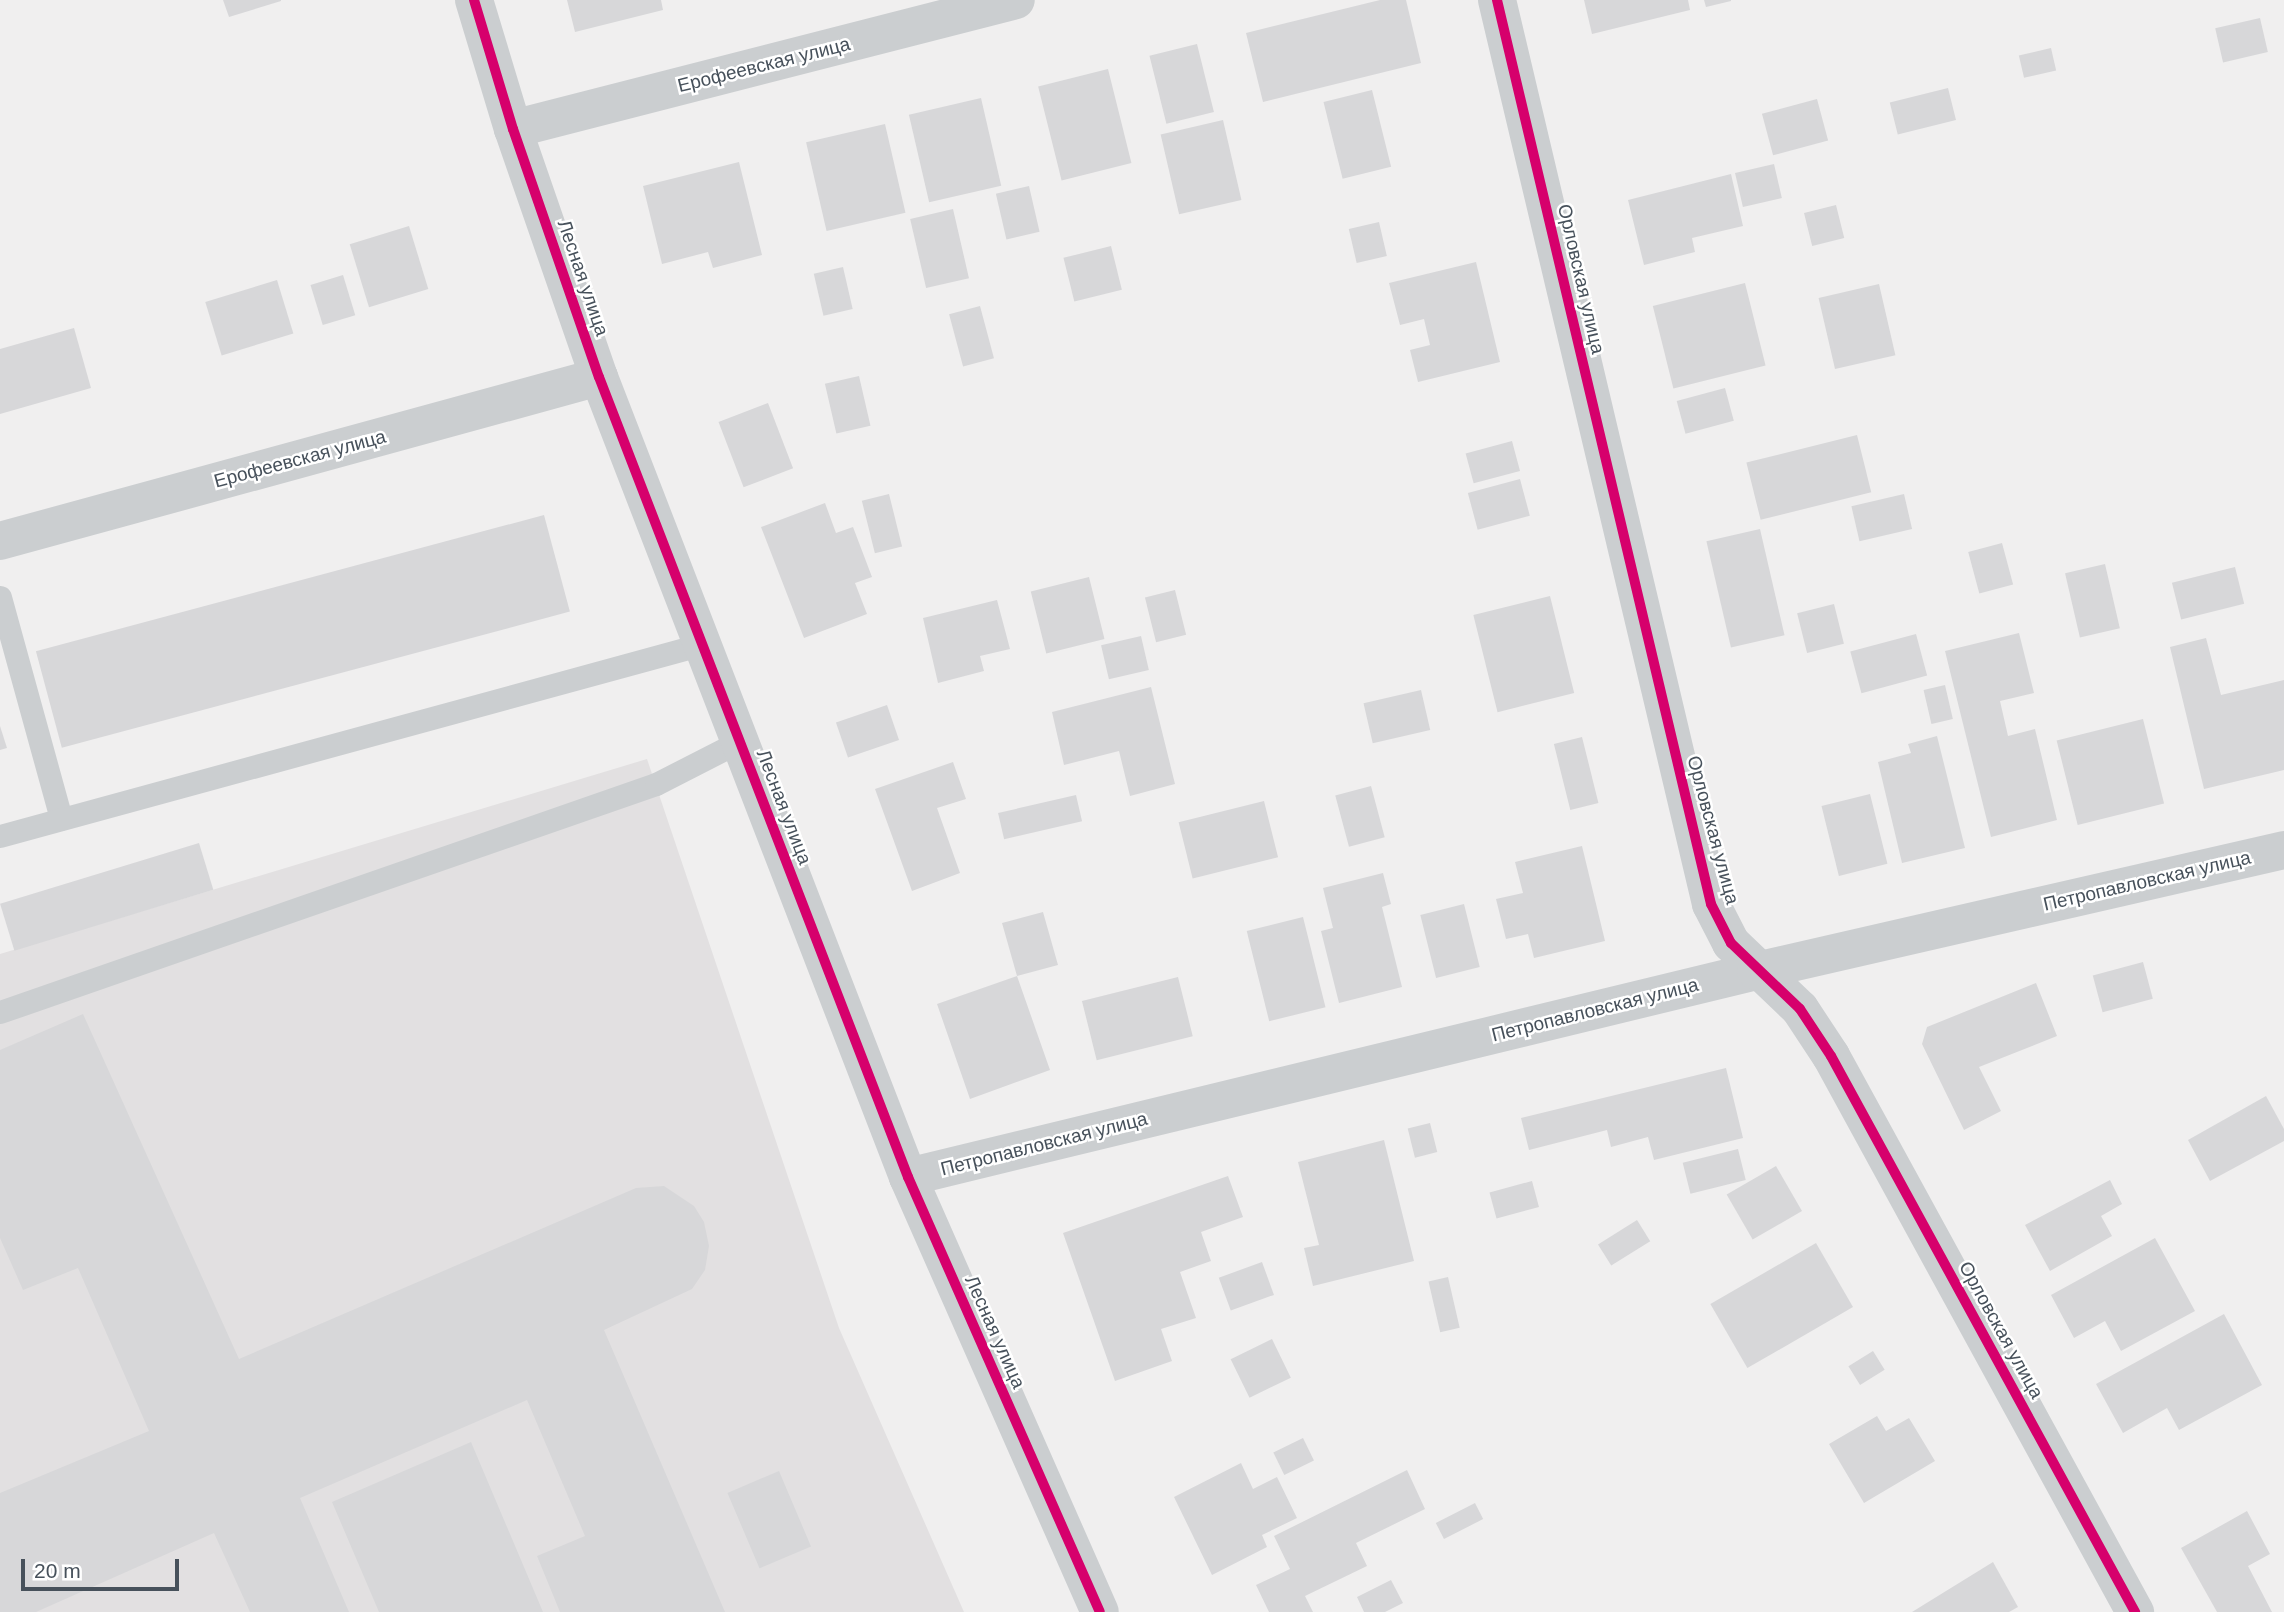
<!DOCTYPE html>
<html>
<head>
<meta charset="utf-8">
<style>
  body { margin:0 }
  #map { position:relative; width:2284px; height:1612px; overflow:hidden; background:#f0efef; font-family:Helvetica,sans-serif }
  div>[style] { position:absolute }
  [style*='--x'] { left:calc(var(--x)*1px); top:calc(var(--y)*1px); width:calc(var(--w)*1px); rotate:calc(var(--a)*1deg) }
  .education>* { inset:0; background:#e2e0e1 }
  .building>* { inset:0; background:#d7d7d9; transform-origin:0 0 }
  .lane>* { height:23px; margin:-11.5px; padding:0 11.5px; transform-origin:11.5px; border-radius:11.5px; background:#cbced0 }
  .street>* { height:38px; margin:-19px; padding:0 19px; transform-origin:19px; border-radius:19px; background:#cbced0 }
  .cycleway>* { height:10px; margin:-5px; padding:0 5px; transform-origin:5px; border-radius:5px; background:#d6006c }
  span { translate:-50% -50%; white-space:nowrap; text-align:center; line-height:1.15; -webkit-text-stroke:5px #fff; paint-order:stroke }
  .street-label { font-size:19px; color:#47515b }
  .scale { position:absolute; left:21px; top:1559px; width:158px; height:32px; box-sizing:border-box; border:4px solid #47515b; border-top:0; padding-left:9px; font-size:21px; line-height:24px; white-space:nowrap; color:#47515b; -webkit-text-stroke:5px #fff; paint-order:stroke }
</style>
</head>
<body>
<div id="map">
  <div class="education">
    <i style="clip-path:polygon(647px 759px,839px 1328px,964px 1612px,0 1612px,0 954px)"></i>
  </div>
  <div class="building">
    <i style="clip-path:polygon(223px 0,281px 0,281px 1px,229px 17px)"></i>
    <i style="clip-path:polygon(567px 0,661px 0,663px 10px,575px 32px)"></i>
    <i style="clip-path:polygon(1380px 0,1406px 0,1421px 63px,1263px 102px,1246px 33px)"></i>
    <i style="clip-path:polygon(1584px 0,1688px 0,1690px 10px,1592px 34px)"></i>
    <i style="clip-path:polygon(1704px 0,1731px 0,1731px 1px,1706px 7px)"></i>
    <i style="left:2260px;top:18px;width:35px;height:46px;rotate:77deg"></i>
    <i style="left:1197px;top:44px;width:70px;height:49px;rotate:76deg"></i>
    <i style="left:2051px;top:48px;width:23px;height:33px;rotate:77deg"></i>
    <i style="left:1108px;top:69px;width:97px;height:72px;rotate:76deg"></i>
    <i style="left:1948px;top:88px;width:33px;height:60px;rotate:76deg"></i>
    <i style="left:1372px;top:90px;width:79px;height:50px;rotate:76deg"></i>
    <i style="left:981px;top:98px;width:90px;height:74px;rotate:77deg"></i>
    <i style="left:1817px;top:99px;width:43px;height:57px;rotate:75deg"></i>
    <i style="left:1223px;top:120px;width:82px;height:64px;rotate:77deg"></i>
    <i style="left:885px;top:124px;width:91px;height:81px;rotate:77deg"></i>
    <i style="clip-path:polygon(739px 162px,762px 255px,713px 268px,708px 252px,662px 264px,643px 186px)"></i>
    <i style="left:1774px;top:164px;width:35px;height:40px;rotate:77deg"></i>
    <i style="clip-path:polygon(1731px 174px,1743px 226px,1692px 238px,1695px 252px,1644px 265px,1628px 200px)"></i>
    <i style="left:1029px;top:186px;width:47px;height:34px;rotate:77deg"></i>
    <i style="left:1836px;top:205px;width:34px;height:33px;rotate:76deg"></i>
    <i style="left:953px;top:209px;width:71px;height:44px;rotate:77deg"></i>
    <i style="left:1379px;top:222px;width:35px;height:31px;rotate:77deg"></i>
    <i style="left:409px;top:226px;width:66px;height:62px;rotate:73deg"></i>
    <i style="left:1111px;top:246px;width:45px;height:49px;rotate:76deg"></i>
    <i style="clip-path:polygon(1476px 262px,1500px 362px,1418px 382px,1410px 350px,1430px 345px,1424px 319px,1400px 325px,1389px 283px)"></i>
    <i style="left:843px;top:267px;width:43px;height:30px;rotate:77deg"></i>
    <i style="left:343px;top:275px;width:42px;height:34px;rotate:73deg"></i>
    <i style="left:277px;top:280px;width:56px;height:75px;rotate:73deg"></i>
    <i style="left:1745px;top:283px;width:85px;height:95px;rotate:76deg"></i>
    <i style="left:1879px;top:284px;width:73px;height:62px;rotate:77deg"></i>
    <i style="left:980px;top:306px;width:54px;height:32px;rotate:75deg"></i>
    <i style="clip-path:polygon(74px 328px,91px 388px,0 414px,0 349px)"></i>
    <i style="left:859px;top:376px;width:51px;height:35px;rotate:77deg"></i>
    <i style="left:1725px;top:388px;width:34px;height:50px;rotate:75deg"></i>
    <i style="left:768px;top:403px;width:70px;height:53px;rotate:69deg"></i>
    <i style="left:1857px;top:435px;width:59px;height:114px;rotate:76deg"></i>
    <i style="left:1512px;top:441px;width:31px;height:48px;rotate:75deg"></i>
    <i style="left:1520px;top:479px;width:38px;height:54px;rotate:75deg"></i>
    <i style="left:889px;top:494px;width:54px;height:28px;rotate:76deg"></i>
    <i style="left:1904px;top:494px;width:36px;height:54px;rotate:77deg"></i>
    <i style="clip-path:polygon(825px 503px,836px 533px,853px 527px,872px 577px,855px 583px,867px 614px,804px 638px,761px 527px)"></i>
    <i style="left:544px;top:515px;width:100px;height:526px;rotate:75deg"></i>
    <i style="left:1760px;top:529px;width:109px;height:55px;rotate:77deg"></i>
    <i style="left:2002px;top:543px;width:43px;height:35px;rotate:75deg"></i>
    <i style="left:2105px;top:564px;width:66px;height:41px;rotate:77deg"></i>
    <i style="left:2235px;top:567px;width:38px;height:65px;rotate:76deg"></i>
    <i style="left:1089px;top:577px;width:64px;height:60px;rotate:76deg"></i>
    <i style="left:1175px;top:590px;width:46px;height:31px;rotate:76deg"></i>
    <i style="left:1550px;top:596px;width:100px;height:79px;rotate:76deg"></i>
    <i style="clip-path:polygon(997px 600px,1010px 649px,980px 656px,984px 671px,938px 683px,923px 618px)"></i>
    <i style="left:1834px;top:604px;width:41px;height:38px;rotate:76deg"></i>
    <i style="clip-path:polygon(2019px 633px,2034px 693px,2000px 701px,2008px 736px,2035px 729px,2057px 820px,1991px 837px,1945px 651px)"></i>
    <i style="left:1916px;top:634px;width:43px;height:68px;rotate:75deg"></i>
    <i style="left:1141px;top:636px;width:35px;height:41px;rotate:77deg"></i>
    <i style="clip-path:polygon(2206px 638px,2221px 695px,2284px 680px,2284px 770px,2204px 789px,2170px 647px)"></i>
    <i style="left:1945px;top:685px;width:35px;height:22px;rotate:77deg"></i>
    <i style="clip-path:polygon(1151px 687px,1175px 784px,1130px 796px,1119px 751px,1064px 765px,1052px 712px)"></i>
    <i style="left:1421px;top:690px;width:41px;height:59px;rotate:77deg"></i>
    <i style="left:887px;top:705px;width:37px;height:54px;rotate:71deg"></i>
    <i style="left:2143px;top:719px;width:87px;height:89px;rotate:76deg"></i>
    <i style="clip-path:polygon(0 726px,7px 748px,0 750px)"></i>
    <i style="clip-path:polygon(1937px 736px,1965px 848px,1902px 863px,1878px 762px,1911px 753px,1908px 744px)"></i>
    <i style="left:1582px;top:737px;width:68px;height:29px;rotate:76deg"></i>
    <i style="clip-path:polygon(953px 762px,966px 799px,937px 808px,960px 873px,912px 891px,875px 789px)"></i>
    <i style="left:1371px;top:786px;width:53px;height:37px;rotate:75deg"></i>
    <i style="left:1870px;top:794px;width:72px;height:50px;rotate:76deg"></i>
    <i style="left:1076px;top:795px;width:27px;height:80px;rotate:77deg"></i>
    <i style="left:1264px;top:801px;width:58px;height:88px;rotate:76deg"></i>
    <i style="left:199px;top:843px;width:49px;height:208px;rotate:73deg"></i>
    <i style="clip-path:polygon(1582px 846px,1605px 941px,1534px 958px,1528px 934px,1506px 939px,1496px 899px,1523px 893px,1515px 862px)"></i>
    <i style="clip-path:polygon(1383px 873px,1391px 904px,1382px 907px,1402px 987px,1339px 1003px,1321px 931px,1333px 928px,1323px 888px)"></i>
    <i style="left:1464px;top:904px;width:65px;height:45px;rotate:76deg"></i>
    <i style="clip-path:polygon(1043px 912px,1058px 965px,1017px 976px,1050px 1070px,970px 1099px,937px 1004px,1017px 976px,1002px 923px)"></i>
    <i style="left:1303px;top:917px;width:93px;height:58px;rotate:76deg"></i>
    <i style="left:2143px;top:962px;width:38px;height:52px;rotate:75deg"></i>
    <i style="left:1178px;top:977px;width:61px;height:99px;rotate:76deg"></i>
    <i style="clip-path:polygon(2036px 983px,2057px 1036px,1979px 1067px,2001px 1111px,1964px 1130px,1922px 1044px,1927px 1027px)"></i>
    <i style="clip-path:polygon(83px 1014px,239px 1359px,636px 1188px,664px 1186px,694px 1206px,704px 1222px,709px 1246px,705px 1270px,692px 1289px,604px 1330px,725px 1612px,560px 1612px,537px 1556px,585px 1536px,527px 1400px,300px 1498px,349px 1612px,250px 1612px,214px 1533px,36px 1612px,0 1612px,0 1493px,149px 1431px,78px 1268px,23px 1290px,0 1238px,0 1050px)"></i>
    <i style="clip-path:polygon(1726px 1068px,1743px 1138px,1654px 1160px,1648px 1137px,1611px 1147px,1607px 1130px,1529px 1150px,1521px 1118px)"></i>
    <i style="clip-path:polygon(2266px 1096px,2284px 1129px,2284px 1141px,2210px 1181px,2188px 1140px)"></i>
    <i style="left:1430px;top:1123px;width:30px;height:23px;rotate:76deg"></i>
    <i style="clip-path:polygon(1384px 1140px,1414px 1261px,1313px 1286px,1304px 1248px,1319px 1245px,1298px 1162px)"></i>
    <i style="left:1738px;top:1149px;width:32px;height:57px;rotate:76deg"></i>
    <i style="left:1776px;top:1166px;width:52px;height:57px;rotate:60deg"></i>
    <i style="clip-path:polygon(1228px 1176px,1243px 1217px,1201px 1232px,1211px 1261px,1180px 1272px,1196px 1318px,1161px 1329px,1172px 1361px,1115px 1381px,1063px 1233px)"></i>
    <i style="clip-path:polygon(2110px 1180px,2122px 1204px,2101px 1216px,2112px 1236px,2050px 1271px,2025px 1225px)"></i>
    <i style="left:1532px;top:1181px;width:27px;height:44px;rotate:75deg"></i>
    <i style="left:1637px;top:1220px;width:25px;height:46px;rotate:58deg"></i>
    <i style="clip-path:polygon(2155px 1238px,2195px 1311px,2121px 1351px,2105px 1321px,2074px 1338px,2051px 1295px)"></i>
    <i style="left:1816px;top:1243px;width:74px;height:122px;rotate:60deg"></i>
    <i style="left:1262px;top:1262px;width:35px;height:46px;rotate:70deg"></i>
    <i style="left:1448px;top:1277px;width:52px;height:20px;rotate:77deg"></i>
    <i style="clip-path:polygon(2224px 1314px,2262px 1385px,2179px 1430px,2167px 1408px,2123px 1433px,2096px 1384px)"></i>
    <i style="left:1272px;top:1339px;width:43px;height:46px;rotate:64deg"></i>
    <i style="left:1873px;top:1351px;width:22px;height:29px;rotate:58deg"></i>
    <i style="clip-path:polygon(1877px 1416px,1886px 1431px,1909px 1418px,1935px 1461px,1864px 1503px,1829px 1444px)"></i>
    <i style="left:1303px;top:1438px;width:25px;height:33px;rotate:64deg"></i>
    <i style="clip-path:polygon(471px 1442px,543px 1612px,379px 1612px,332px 1502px)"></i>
    <i style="clip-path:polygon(1241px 1463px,1253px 1489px,1277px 1477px,1297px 1518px,1262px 1535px,1267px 1547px,1212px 1575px,1174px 1497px)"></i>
    <i style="clip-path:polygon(1407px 1470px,1425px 1509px,1356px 1543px,1367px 1566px,1305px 1596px,1313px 1612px,1269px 1612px,1256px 1585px,1290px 1569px,1274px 1536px)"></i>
    <i style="left:779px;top:1471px;width:82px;height:56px;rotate:67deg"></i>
    <i style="left:1475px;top:1503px;width:18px;height:44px;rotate:63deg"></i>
    <i style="clip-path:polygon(2247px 1511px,2270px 1554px,2248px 1566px,2272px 1612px,2217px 1612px,2181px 1548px)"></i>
    <i style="clip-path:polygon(1993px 1562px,2018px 1607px,2009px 1612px,1912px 1612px)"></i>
    <i style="clip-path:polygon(1391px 1580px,1403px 1603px,1385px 1612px,1364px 1612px,1357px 1597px)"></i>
  </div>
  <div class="lane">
    <i style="--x:0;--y:597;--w:230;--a:74.6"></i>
    <i style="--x:0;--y:836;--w:729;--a:-15.28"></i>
    <i style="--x:0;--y:1012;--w:694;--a:-19.17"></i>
    <i style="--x:656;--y:784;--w:94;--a:-27.1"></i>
  </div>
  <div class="street">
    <i style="--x:474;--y:0;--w:135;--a:73.2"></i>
    <i style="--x:513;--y:129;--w:262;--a:70.9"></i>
    <i style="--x:599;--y:377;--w:858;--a:68.88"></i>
    <i style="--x:908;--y:1177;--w:475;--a:66.2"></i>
    <i style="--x:1497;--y:0;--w:929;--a:76.68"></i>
    <i style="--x:1711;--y:904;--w:44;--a:62.9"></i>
    <i style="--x:1731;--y:943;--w:95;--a:43.7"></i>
    <i style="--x:1800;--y:1009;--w:56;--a:56.6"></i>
    <i style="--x:1831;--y:1056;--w:634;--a:61.33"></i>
    <i style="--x:513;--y:129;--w:519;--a:-14.38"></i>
    <i style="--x:0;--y:541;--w:621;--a:-15.31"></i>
    <i style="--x:908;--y:1177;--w:873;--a:-13.65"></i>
    <i style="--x:1756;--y:971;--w:542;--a:-12.91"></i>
  </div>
  <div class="cycleway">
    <i style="--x:474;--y:0;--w:135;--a:73.2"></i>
    <i style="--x:513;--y:129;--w:262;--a:70.9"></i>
    <i style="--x:599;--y:377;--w:858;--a:68.88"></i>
    <i style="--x:908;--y:1177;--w:475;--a:66.2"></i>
    <i style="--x:1497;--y:0;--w:929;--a:76.68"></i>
    <i style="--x:1711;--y:904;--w:44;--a:62.9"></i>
    <i style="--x:1731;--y:943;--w:95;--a:43.7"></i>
    <i style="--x:1800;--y:1009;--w:56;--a:56.6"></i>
    <i style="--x:1831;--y:1056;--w:634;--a:61.33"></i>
  </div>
  <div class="street-label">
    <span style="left:764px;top:65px;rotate:-14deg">Ерофеевская улица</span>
    <span style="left:583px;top:278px;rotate:71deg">Лесная улица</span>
    <span style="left:1581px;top:279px;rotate:77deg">Орловская улица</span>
    <span style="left:300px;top:459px;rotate:-15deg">Ерофеевская улица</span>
    <span style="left:784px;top:807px;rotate:69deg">Лесная улица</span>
    <span style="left:1713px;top:830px;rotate:75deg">Орловская улица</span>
    <span style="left:2147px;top:881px;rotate:-13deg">Петропавловская улица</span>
    <span style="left:1595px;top:1010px;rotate:-14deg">Петропавловская улица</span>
    <span style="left:1044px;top:1144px;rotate:-14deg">Петропавловская улица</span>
    <span style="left:2001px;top:1330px;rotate:61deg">Орловская улица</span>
    <span style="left:995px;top:1332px;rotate:66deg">Лесная улица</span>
  </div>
  <div class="scale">20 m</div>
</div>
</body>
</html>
